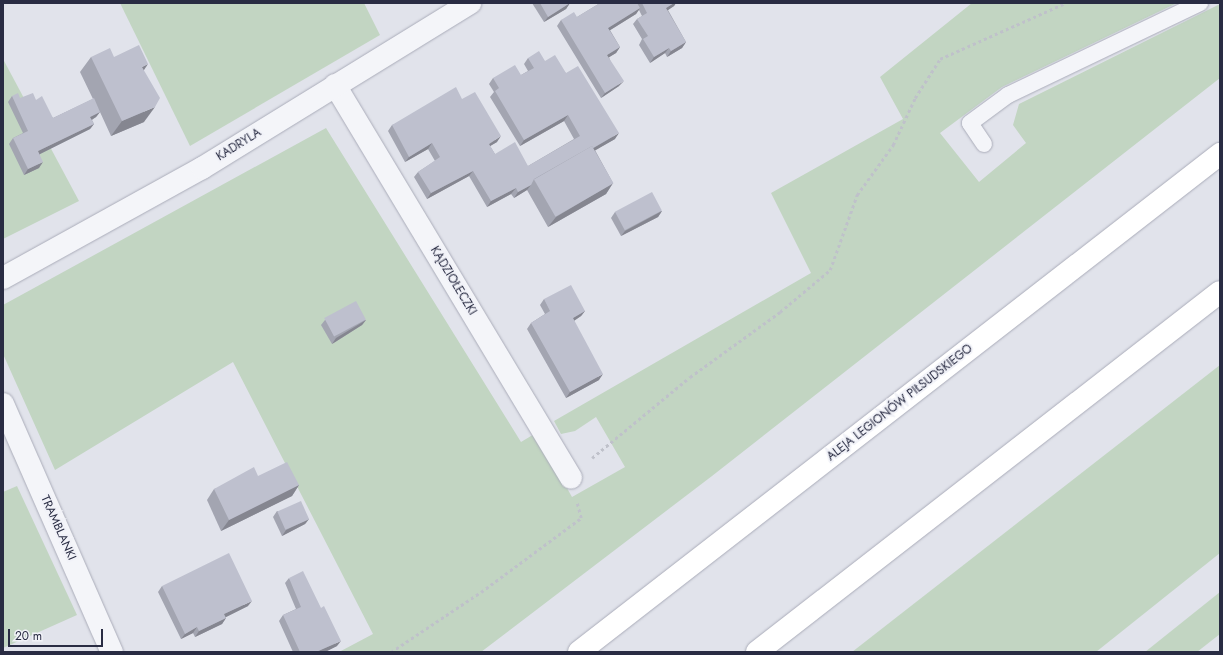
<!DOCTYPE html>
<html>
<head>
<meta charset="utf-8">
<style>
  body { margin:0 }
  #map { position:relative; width:1223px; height:655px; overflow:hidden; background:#e1e3eb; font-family:Jost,sans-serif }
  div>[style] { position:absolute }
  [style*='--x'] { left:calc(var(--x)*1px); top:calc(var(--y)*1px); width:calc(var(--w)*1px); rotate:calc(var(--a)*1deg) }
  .green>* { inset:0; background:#c2d5c2 }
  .path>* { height:2.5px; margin-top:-1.25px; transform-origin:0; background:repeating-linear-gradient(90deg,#bfc1ca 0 3px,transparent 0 6px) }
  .roads { filter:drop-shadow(0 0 1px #aaacb9) drop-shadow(0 0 1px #aaacb9) }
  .lane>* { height:16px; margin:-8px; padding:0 8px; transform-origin:8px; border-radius:8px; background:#f4f5f9 }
  .street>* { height:22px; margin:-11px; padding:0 11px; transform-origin:11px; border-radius:11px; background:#f4f5f9 }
  .highway>* { height:22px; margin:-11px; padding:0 11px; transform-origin:11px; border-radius:11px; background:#fff }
  .wall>* { inset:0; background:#a3a5b1 }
  .shaded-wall>* { inset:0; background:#858690 }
  .building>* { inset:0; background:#bec0ce; transform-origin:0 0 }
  span { translate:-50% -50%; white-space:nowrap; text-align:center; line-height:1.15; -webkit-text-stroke:4px #f1f2f8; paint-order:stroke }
  .street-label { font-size:12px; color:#292c43 }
  .frame { position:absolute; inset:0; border:4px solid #292c43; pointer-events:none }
  .scale { position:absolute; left:8px; top:629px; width:95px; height:18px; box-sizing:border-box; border:2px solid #292c43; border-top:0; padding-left:5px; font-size:12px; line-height:14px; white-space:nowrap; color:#292c43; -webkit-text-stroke:3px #f1f2f8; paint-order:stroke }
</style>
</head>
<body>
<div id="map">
  <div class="green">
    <i style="clip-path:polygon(120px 3px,364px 3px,380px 35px,190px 146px)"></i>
    <i style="clip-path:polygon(972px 3px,1177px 3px,1002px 87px,940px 133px,979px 182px,1026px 143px,1013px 125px,1019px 104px,1220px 4px,1220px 78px,712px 476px,481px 652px,339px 652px,373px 634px,233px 362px,55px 470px,3px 354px,3px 305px,326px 128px,521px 442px,536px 433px,572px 497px,625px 467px,596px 417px,575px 431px,561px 434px,554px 421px,811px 273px,771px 193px,903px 119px,880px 77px)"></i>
    <i style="clip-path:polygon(3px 59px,79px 201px,3px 239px)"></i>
    <i style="clip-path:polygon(1220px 365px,1220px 553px,1096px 652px,852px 652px)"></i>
    <i style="clip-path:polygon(17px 486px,77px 615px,3px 648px,3px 492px)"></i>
    <i style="clip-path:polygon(1220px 592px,1220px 634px,1197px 652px,1145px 652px)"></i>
  </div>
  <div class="path">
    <i style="--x:592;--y:458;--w:127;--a:-39.6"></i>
    <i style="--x:690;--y:377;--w:111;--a:-35.8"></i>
    <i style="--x:780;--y:312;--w:65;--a:-40"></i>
    <i style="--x:830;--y:270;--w:80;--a:-70.2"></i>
    <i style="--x:857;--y:195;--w:62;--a:-54.2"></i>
    <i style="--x:893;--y:145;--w:52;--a:-64.9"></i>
    <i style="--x:915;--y:98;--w:46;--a:-57.3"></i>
    <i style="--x:940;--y:59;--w:137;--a:-24.1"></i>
    <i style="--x:391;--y:652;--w:108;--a:-33.7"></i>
    <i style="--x:481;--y:592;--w:124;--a:-36.5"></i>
    <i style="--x:581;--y:518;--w:16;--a:-105"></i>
  </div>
  <div class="roads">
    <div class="lane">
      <i style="--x:984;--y:144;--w:25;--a:-124"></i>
      <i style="--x:970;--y:123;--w:47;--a:-36.4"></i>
      <i style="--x:1008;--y:95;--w:213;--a:-25.6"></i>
    </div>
    <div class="street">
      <i style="--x:335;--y:85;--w:458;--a:59"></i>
      <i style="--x:3;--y:278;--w:227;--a:-28.9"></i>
      <i style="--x:202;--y:168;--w:315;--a:-31.6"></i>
      <i style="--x:3;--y:404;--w:271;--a:66.3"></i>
    </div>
    <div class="highway">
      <i style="--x:579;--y:652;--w:812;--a:-37.84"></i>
      <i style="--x:757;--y:652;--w:586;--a:-37.87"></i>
    </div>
  </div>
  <div class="wall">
    <i style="clip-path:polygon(532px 3px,570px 3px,566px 9px,544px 22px)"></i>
    <i style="clip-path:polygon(600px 3px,676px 3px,674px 6px,668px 10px,686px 42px,682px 48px,667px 57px,665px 53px,650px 63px,639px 45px,642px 39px,633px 24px,637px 19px,642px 16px,639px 10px,636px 14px,610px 30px,620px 47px,616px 53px,609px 57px,619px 86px,601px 98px,557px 26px,561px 20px,577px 17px)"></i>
    <i style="clip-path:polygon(91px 57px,114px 57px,144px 70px,144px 122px,111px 136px,100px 112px,96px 117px,92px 120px,94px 124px,90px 129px,40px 154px,39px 168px,24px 175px,9px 144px,13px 138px,23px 133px,8px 102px,12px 96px,20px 98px,36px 100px,53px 118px,93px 99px,80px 72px)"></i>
    <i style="clip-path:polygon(528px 58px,545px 61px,566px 73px,615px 139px,595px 150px,613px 183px,606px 194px,548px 227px,527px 190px,514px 198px,511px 194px,487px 207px,469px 176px,427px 199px,414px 177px,418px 172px,435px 161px,428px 149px,405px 162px,388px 131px,392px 125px,462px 99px,497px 142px,490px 146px,495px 154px,528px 166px,574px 139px,564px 121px,520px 146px,490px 97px,494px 92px,489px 84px,493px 78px,521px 75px,528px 71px,524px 64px)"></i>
    <i style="clip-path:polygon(662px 211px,658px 217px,621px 236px,611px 218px,615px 212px)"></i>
    <i style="clip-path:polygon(544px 299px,585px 311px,581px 316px,574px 321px,599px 380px,566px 398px,527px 329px,531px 323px,545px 314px,540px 305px)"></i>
    <i style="clip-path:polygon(325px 320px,366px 320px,362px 325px,332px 344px,321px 325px)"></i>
    <i style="clip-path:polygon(258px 476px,299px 485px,292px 496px,221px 531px,207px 500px,214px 489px)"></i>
    <i style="clip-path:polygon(277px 511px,309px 519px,305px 524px,282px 536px,273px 517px)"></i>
    <i style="clip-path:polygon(289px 578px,337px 646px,325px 652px,293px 652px,279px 621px,283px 615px,296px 609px,285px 583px)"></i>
    <i style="clip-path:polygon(162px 586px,248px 606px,226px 617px,226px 618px,222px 624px,195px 637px,193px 633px,181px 639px,158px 592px)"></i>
  </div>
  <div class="shaded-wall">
    <i style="clip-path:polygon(570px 3px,566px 9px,544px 22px,548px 17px)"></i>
    <i style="clip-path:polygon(674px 3px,676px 3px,674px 6px,662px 14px,666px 8px)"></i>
    <i style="clip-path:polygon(640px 8px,636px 14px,604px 34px,608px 28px)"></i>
    <i style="clip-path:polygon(686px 42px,682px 48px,667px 57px,671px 51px)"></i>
    <i style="clip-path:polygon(620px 47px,616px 53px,603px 61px,607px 55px)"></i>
    <i style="clip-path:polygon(669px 48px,665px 53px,650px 63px,654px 57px)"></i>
    <i style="clip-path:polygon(148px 64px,138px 79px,142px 67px)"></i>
    <i style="clip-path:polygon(624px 81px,619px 86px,601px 98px,605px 93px)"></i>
    <i style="clip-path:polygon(155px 107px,144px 122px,111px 136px,122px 121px)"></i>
    <i style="clip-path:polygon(100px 112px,96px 117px,86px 123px,90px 117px)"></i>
    <i style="clip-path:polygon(568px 115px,564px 121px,520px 146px,524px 140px)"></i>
    <i style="clip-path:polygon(94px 124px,90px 129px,34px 157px,38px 151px)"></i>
    <i style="clip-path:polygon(619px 133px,615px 139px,537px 184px,536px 182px)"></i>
    <i style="clip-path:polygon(501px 136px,497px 142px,485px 149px,489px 144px)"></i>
    <i style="clip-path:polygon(432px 143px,428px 149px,405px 162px,409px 157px)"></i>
    <i style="clip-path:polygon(43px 162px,39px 168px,24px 175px,28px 169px)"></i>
    <i style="clip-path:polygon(473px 171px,469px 176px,427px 199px,431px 193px)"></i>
    <i style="clip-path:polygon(613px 183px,606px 194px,548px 227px,556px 217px)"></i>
    <i style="clip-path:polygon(531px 185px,527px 190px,514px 198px,518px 192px)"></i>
    <i style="clip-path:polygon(516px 188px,511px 194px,487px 207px,491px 201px)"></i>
    <i style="clip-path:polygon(662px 211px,658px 217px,621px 236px,625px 231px)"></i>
    <i style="clip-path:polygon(585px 311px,581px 316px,569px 324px,573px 318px)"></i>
    <i style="clip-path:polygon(366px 320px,362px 325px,332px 344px,336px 338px)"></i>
    <i style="clip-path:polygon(603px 374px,599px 380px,566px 398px,570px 392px)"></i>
    <i style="clip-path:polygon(299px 485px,292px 496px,221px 531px,229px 520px)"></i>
    <i style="clip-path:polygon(309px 519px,305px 524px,282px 536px,286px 530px)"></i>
    <i style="clip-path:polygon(252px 601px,248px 606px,220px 620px,224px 614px)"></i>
    <i style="clip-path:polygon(226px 618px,222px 624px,195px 637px,199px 631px)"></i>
    <i style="clip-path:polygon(197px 627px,193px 633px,181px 639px,185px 634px)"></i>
    <i style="clip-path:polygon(341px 641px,337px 646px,325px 652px,316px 652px)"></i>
  </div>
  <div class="building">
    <i style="clip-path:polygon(540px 3px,570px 3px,548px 17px)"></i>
    <i style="clip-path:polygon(600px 3px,637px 3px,640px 8px,608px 28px,620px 47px,607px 55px,624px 81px,605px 93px,561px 20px,574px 12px,577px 17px)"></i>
    <i style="clip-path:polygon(642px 3px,674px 3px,666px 8px,686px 42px,671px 51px,669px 48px,654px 57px,643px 39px,648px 36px,637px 19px,647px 13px)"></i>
    <i style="clip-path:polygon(139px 45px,148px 64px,142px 67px,160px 98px,155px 107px,122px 121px,91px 57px,110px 48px,114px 57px)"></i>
    <i style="clip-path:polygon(539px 51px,545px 61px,555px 55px,566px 73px,578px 66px,619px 133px,593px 148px,592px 146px,534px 179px,531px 185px,518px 192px,516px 188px,491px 201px,473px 171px,431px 193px,418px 172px,440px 157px,432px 143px,409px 157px,392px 125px,456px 87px,462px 99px,475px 92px,501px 136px,489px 144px,495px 154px,515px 142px,528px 166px,580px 136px,568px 115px,524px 140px,495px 91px,499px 88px,493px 78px,515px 65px,521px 75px,534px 68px,528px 58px)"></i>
    <i style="clip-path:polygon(18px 93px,20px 98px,33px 93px,36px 100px,42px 96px,53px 118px,94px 98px,100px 112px,90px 117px,94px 124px,38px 151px,43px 162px,28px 169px,13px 138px,28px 131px,12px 96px)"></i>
    <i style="left:592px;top:146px;width:43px;height:67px;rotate:60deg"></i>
    <i style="left:652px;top:192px;width:21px;height:42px;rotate:62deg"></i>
    <i style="clip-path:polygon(571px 285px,585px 311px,573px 318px,603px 374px,570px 392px,531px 323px,550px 311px,544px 299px)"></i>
    <i style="left:356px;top:301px;width:21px;height:36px;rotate:62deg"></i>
    <i style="clip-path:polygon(287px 462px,299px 485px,229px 520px,214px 489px,254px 467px,258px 476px)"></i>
    <i style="left:301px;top:501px;width:20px;height:26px;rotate:66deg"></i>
    <i style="clip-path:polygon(229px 553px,252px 601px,224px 614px,226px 618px,199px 631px,197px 627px,185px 634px,162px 586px)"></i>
    <i style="clip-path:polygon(303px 571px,321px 608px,324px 606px,341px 641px,316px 652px,300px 652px,283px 615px,301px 607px,289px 578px)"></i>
  </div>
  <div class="street-label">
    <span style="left:239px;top:145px;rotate:-32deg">KADRYLA</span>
    <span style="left:453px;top:281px;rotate:59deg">KĄDZIOŁECZKI</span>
    <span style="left:900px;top:403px;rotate:-38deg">ALEJA LEGIONÓW PIŁSUDSKIEGO</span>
    <span style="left:58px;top:528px;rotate:66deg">TRAMBLANKI</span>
  </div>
  <div class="frame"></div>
  <div class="scale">20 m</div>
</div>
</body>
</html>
